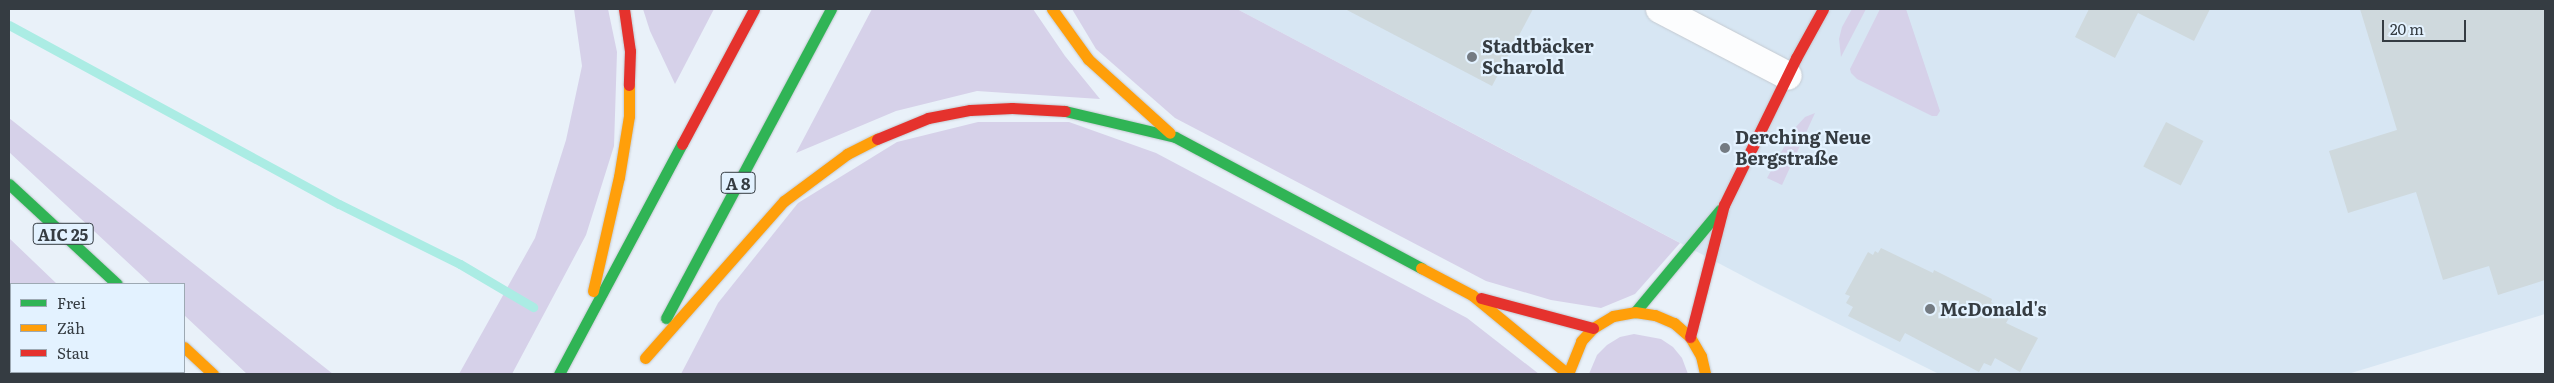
<!DOCTYPE html>
<html>
<head>
<meta charset="utf-8">
<style>
  body { margin:0 }
  #map { position:relative; width:2554px; height:383px; overflow:hidden; background:#e9f1f9; font-family:Literata,serif }
  div>[style] { position:absolute }
  [style*='--x'] { left:calc(var(--x)*1px); top:calc(var(--y)*1px); width:calc(var(--w)*1px); rotate:calc(var(--a)*1deg) }
  .built>* { inset:0; background:#d7e6f3 }
  .green>* { inset:0; background:#d6d1e9 }
  .stream>* { height:9px; margin:-4.5px; padding:0 4.5px; transform-origin:4.5px; border-radius:4.5px; background:#abece4 }
  .building>* { inset:0; background:#cfd9dd; transform-origin:0 0 }
  .roads { filter:drop-shadow(0 0 1px #c4cad1) drop-shadow(0 0 1px #c4cad1) }
  .street>* { height:28px; margin:-14px; padding:0 14px; transform-origin:14px; border-radius:14px; background:#fcfdfe }
  .fast>* { height:11px; margin:-5.5px; padding:0 5.5px; transform-origin:5.5px; border-radius:5.5px; background:#30b455 }
  .slow>* { height:11px; margin:-5.5px; padding:0 5.5px; transform-origin:5.5px; border-radius:5.5px; background:#ff9f0a }
  .jam>* { height:11px; margin:-5.5px; padding:0 5.5px; transform-origin:5.5px; border-radius:5.5px; background:#e5322d }
  .dots>* { width:14px; height:14px; translate:-50% -50%; box-sizing:border-box; border:2px solid #e3f2ff; border-radius:50% }
  span { translate:-50% -50%; white-space:nowrap; text-align:center; line-height:1.15; -webkit-text-stroke:4.5px #e3f2ff; paint-order:stroke }
  .shield-label span { padding:1px 4px; background:#e3f2ff; border:1px solid; border-radius:4px; -webkit-text-stroke-width:0 }
  .shield-label { font-size:16px; color:#353c42; font-weight:700 }
  .poi-label { font-size:18px; color:#353c42; font-weight:700 }
  .left { translate:0 -50%; text-align:left }
  .frame { position:absolute; inset:0; border:10px solid #353c42; pointer-events:none }
  .legend { position:absolute; left:10px; top:283px; width:175px; height:90px; box-sizing:border-box; background:#e3f2ff; border:1px solid #9da9b3; margin:0; padding:6px 9px; list-style:none; font-size:15px; color:#353c42 }
  .legend li { display:flex; align-items:center; gap:10px; height:25px }
  .legend b { width:25px; border:1px solid #9da9b3 }
  .scale { position:absolute; left:2382px; top:20px; width:84px; height:22px; box-sizing:border-box; border:2px solid #353c42; border-top:0; padding-left:6px; font-size:15px; line-height:18px; white-space:nowrap; color:#353c42; -webkit-text-stroke:4px #e3f2ff; paint-order:stroke }
</style>
</head>
<body>
<div id="map">
  <div class="built">
    <i style="clip-path:polygon(1237px 9px,2545px 9px,2545px 314px,2348px 374px,1939px 374px,1760px 285px)"></i>
    <i style="clip-path:polygon(9px 312px,11px 314px,11px 372px,65px 372px,67px 374px,9px 374px)"></i>
  </div>
  <div class="green">
    <i style="clip-path:polygon(574px 9px,608px 9px,617px 52px,614px 146px,586px 235px,512px 374px,459px 374px,535px 238px,566px 140px,582px 66px)"></i>
    <i style="clip-path:polygon(643px 9px,714px 9px,675px 84px,650px 31px)"></i>
    <i style="clip-path:polygon(872px 9px,1033px 9px,1065px 56px,1100px 99px,977px 91px,896px 111px,796px 153px)"></i>
    <i style="clip-path:polygon(1072px 9px,1237px 9px,1680px 243px,1635px 294px,1601px 308px,1551px 300px,1486px 281px,1175px 118px,1096px 49px)"></i>
    <i style="clip-path:polygon(1852px 9px,1866px 9px,1841px 57px,1839px 39px,1842px 27px)"></i>
    <i style="clip-path:polygon(1880px 9px,1906px 9px,1940px 111px,1937px 116px,1932px 116px,1857px 79px,1851px 73px,1850px 69px)"></i>
    <i style="clip-path:polygon(1815px 113px,1782px 185px,1767px 178px,1794px 129px,1805px 117px)"></i>
    <i style="clip-path:polygon(9px 118px,333px 374px,247px 374px,184px 315px,184px 284px,151px 284px,9px 152px)"></i>
    <i style="clip-path:polygon(978px 122px,1069px 122px,1156px 153px,1467px 318px,1539px 374px,681px 374px,718px 303px,798px 203px,897px 142px)"></i>
    <i style="clip-path:polygon(9px 238px,57px 284px,11px 284px,11px 314px,9px 312px)"></i>
    <i style="clip-path:polygon(1634px 334px,1661px 339px,1673px 347px,1682px 358px,1688px 374px,1589px 374px,1597px 355px,1607px 345px,1620px 337px)"></i>
  </div>
  <div class="stream">
    <i style="--x:9;--y:25;--w:375;--a:28.5"></i>
    <i style="--x:339;--y:204;--w:135;--a:26.4"></i>
    <i style="--x:460;--y:264;--w:85;--a:30.5"></i>
  </div>
  <div class="building">
    <i style="clip-path:polygon(1345px 9px,1533px 9px,1492px 86px)"></i>
    <i style="clip-path:polygon(2089px 9px,2210px 9px,2194px 41px,2138px 13px,2115px 58px,2075px 37px)"></i>
    <i style="clip-path:polygon(2360px 9px,2545px 9px,2545px 280px,2498px 295px,2489px 266px,2443px 280px,2416px 192px,2348px 213px,2329px 151px,2397px 130px)"></i>
    <i style="left:2166px;top:122px;width:42px;height:50px;rotate:27deg"></i>
    <i style="clip-path:polygon(1881px 248px,1933px 273px,1934px 270px,1992px 299px,1991px 302px,2007px 311px,2005px 315px,2009px 318px,2006px 323px,2038px 338px,2020px 372px,1995px 358px,1991px 366px,1984px 363px,1979px 372px,1905px 333px,1900px 342px,1848px 316px,1853px 307px,1846px 303px,1850px 296px,1845px 294px,1868px 252px,1873px 255px,1875px 251px,1878px 253px)"></i>
  </div>
  <div class="roads">
    <div class="street">
      <i style="--x:1660;--y:9;--w:144;--a:27.6"></i>
    </div>
    <div class="fast">
      <i style="--x:1065;--y:111;--w:113;--a:13.3"></i>
      <i style="--x:1175;--y:137;--w:279;--a:28"></i>
      <i style="--x:9;--y:184;--w:147;--a:42.8"></i>
      <i style="--x:1635;--y:312;--w:133;--a:-50.2"></i>
      <i style="--x:666;--y:318;--w:350;--a:-61.9"></i>
      <i style="--x:559;--y:374;--w:261;--a:-61.9"></i>
    </div>
    <div class="slow">
      <i style="--x:1052;--y:9;--w:62;--a:54.2"></i>
      <i style="--x:1088;--y:59;--w:110;--a:42.1"></i>
      <i style="--x:1421;--y:268;--w:58;--a:27.9"></i>
      <i style="--x:1472;--y:295;--w:124;--a:39.5"></i>
      <i style="--x:593;--y:291;--w:117;--a:-77.2"></i>
      <i style="--x:619;--y:177;--w:62;--a:-80.7"></i>
      <i style="--x:629;--y:116;--w:31;--a:-90"></i>
      <i style="--x:184;--y:347;--w:40;--a:43"></i>
      <i style="--x:645;--y:358;--w:210;--a:-48.5"></i>
      <i style="--x:784;--y:201;--w:79;--a:-36.7"></i>
      <i style="--x:847;--y:154;--w:34;--a:-27"></i>
      <i style="--x:1568;--y:374;--w:35;--a:-68"></i>
      <i style="--x:1581;--y:341;--w:18;--a:-47"></i>
      <i style="--x:1593;--y:328;--w:23;--a:-31"></i>
      <i style="--x:1613;--y:316;--w:22;--a:-10"></i>
      <i style="--x:1635;--y:312;--w:20;--a:9"></i>
      <i style="--x:1655;--y:315;--w:21;--a:23"></i>
      <i style="--x:1674;--y:323;--w:21;--a:41"></i>
      <i style="--x:1690;--y:337;--w:22;--a:60"></i>
      <i style="--x:1701;--y:356;--w:18;--a:77"></i>
    </div>
    <div class="jam">
      <i style="--x:624;--y:9;--w:42;--a:81.9"></i>
      <i style="--x:630;--y:51;--w:34;--a:92"></i>
      <i style="--x:877;--y:139;--w:55;--a:-22.4"></i>
      <i style="--x:928;--y:118;--w:43;--a:-10.8"></i>
      <i style="--x:970;--y:110;--w:42;--a:-2.7"></i>
      <i style="--x:1012;--y:108;--w:53;--a:3.2"></i>
      <i style="--x:682;--y:144;--w:153;--a:-61.9"></i>
      <i style="--x:1481;--y:298;--w:116;--a:15"></i>
      <i style="--x:1690;--y:337;--w:136;--a:-75.6"></i>
      <i style="--x:1724;--y:205;--w:164;--a:-63.9"></i>
      <i style="--x:1796;--y:58;--w:56;--a:-61.1"></i>
    </div>
  </div>
  <div class="dots">
    <i style="left:1472px;top:57px;background:#747b82"></i>
    <i style="left:1725px;top:148px;background:#747b82"></i>
    <i style="left:1930px;top:309px;background:#747b82"></i>
  </div>
  <div class="shield-label">
    <span style="left:738px;top:183px">A 8</span>
    <span style="left:63px;top:234px">AIC 25</span>
  </div>
  <div class="poi-label">
    <span class="left" style="left:1482px;top:57px">Stadtbäcker<br>Scharold</span>
    <span class="left" style="left:1735px;top:148px">Derching Neue<br>Bergstraße</span>
    <span class="left" style="left:1940px;top:309px">McDonald's</span>
  </div>
  <div class="frame"></div>
  <ul class="legend">
  <li><b style="height:6px;background:#30b455"></b>Frei</li>
  <li><b style="height:6px;background:#ff9f0a"></b>Zäh</li>
  <li><b style="height:6px;background:#e5322d"></b>Stau</li>
  </ul>
  <div class="scale">20 m</div>
</div>
</body>
</html>
